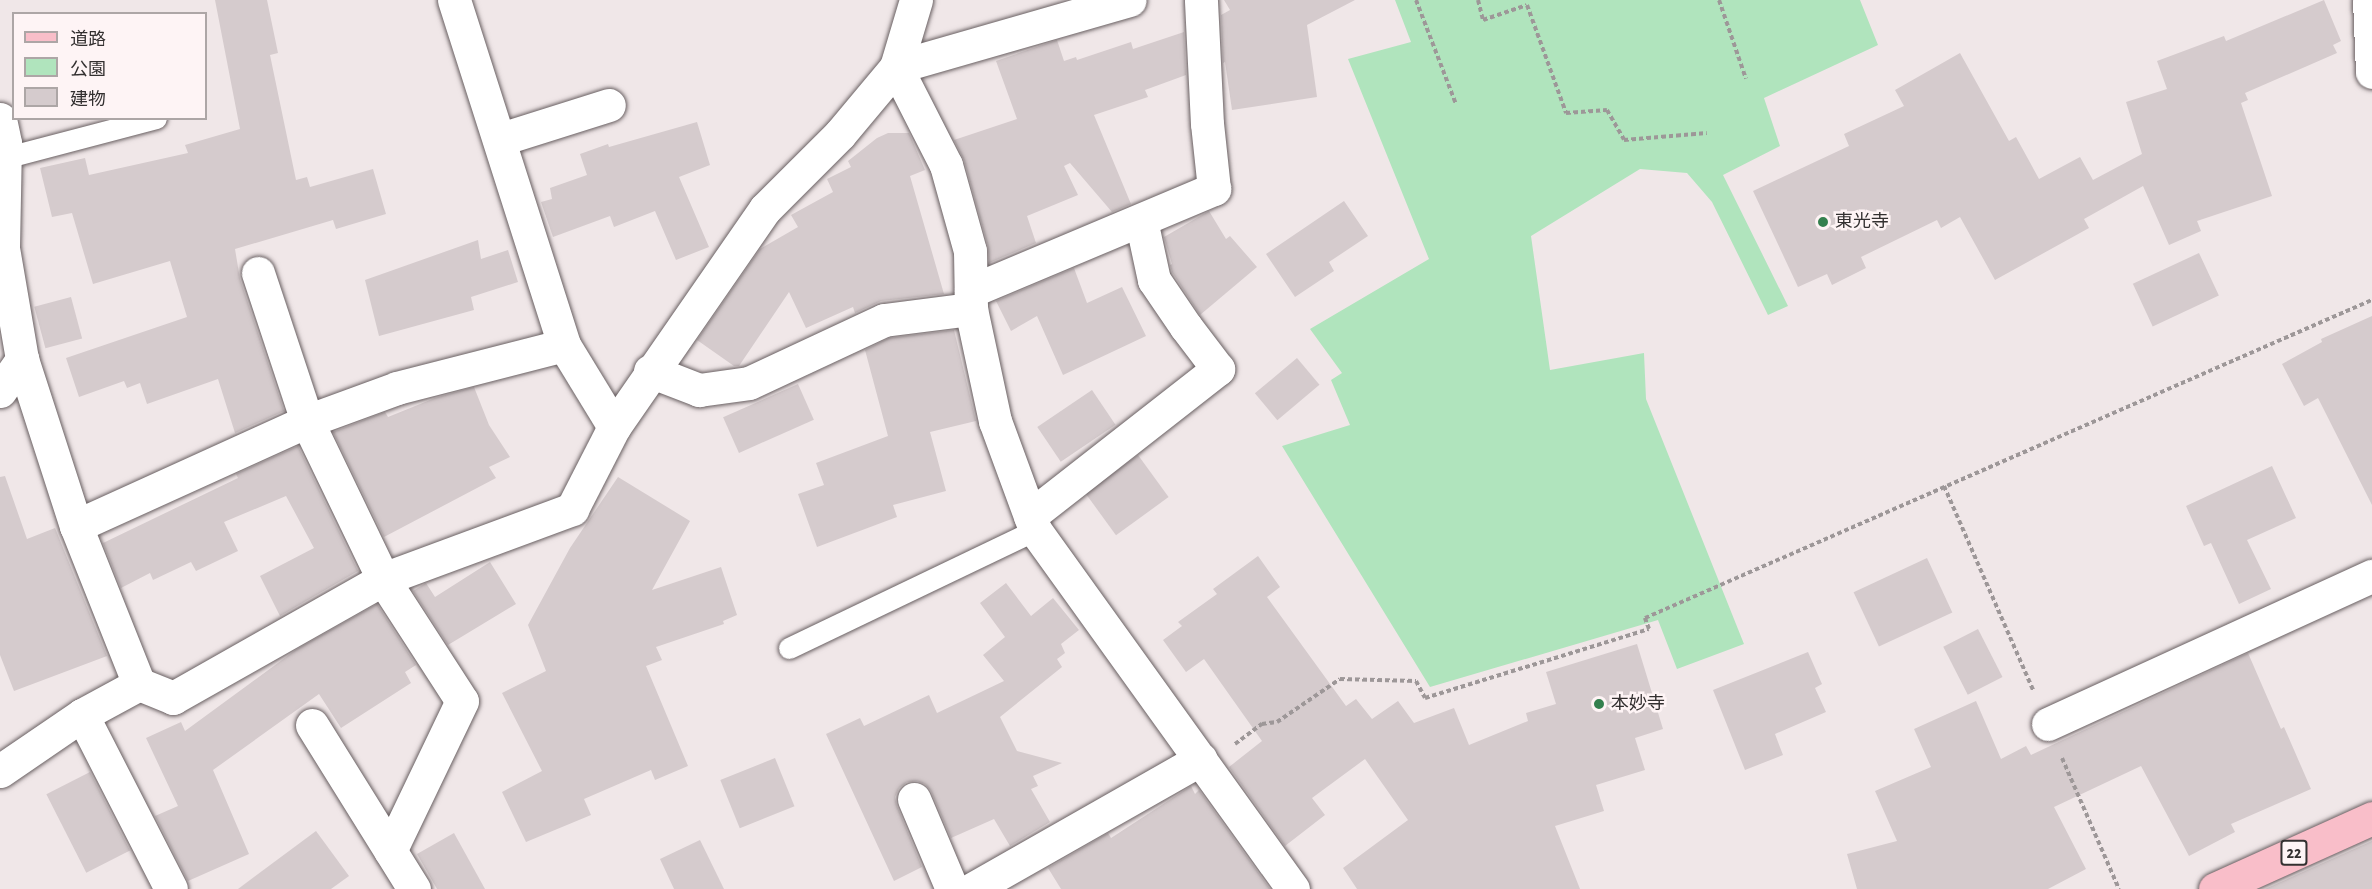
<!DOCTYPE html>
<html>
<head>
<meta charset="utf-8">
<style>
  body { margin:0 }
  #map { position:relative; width:2372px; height:889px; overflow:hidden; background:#f0e7e8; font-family:"Alegreya Sans","Noto Sans JP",sans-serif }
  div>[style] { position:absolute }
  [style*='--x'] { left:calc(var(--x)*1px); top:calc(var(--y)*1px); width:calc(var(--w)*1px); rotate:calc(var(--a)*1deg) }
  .green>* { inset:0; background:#b0e4bd }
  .building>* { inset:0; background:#d5cbcd; transform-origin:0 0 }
  .path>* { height:4px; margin-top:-2px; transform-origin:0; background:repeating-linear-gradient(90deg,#9d9798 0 4.5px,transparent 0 7.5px) }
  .roads { filter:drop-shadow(0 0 2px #685f61) drop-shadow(0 0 2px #685f61) }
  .lane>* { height:21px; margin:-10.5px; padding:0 10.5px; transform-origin:10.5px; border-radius:10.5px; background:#fff }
  .street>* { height:33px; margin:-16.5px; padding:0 16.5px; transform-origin:16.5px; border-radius:16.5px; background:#fff }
  .primary>* { height:33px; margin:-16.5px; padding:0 16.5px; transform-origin:16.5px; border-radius:16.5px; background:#f9bec9 }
  .dots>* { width:16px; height:16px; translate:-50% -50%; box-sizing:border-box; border:3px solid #fef4f5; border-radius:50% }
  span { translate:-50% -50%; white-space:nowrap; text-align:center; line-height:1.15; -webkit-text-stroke:5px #fef4f5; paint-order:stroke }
  .shield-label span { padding:2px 4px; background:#fef4f5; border:2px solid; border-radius:4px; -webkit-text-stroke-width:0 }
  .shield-label { font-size:16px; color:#333030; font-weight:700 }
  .poi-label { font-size:18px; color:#333030 }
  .left { translate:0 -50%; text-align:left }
  .legend { position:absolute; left:12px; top:12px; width:195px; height:108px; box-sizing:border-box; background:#fef4f5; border:2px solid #ada6a6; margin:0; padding:8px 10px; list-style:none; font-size:18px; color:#333030 }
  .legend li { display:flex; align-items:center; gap:12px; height:30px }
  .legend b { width:30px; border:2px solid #ada6a6 }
</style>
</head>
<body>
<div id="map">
  <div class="green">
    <i style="clip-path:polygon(1395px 0,1860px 0,1878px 45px,1764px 98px,1780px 146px,1723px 175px,1788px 306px,1768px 315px,1712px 202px,1687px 173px,1640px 169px,1531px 236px,1550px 370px,1644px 353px,1646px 399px,1744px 644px,1677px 669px,1658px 620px,1430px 687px,1282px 446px,1350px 425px,1331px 380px,1342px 373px,1310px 329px,1429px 259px,1348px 59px,1411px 42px)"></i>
  </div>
  <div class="building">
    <i style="clip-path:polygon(215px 0,267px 0,278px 53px,270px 55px,296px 180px,307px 177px,310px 187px,373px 169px,386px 214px,336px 229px,333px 220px,235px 249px,240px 279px,284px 411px,235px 433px,218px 379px,147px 404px,140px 383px,127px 388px,124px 381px,79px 397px,66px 358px,187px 317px,170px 261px,93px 284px,72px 213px,52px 217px,40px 168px,85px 158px,89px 175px,188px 153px,185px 145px,240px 129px)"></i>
    <i style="clip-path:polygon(1224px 0,1355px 0,1307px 25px,1317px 97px,1232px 110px,1225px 62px,1223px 63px,1221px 15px,1230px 10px)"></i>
    <i style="clip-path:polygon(2324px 0,2341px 41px,2333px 45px,2337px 53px,2245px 93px,2248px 100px,2241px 103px,2272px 196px,2197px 221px,2201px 231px,2169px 245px,2143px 186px,2084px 219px,2089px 228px,1995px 280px,1960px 217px,1941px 228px,1937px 220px,1861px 257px,1866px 268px,1832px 285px,1827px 274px,1798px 287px,1753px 191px,1849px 146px,1844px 134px,1904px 106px,1895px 90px,1960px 53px,2009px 141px,2016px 137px,2039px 179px,2080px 157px,2093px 180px,2142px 154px,2126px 102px,2167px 89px,2157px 61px,2224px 36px,2226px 41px)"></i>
    <i style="clip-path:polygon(1184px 32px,1186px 75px,1145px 90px,1148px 97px,1094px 115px,1131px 204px,1112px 212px,1070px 163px,1064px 166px,1078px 195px,1027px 216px,1036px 243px,989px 263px,988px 246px,964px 160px,954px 140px,1017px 119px,996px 61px,1057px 40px,1064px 61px,1076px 57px,1077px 60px,1131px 42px,1133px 49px)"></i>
    <i style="clip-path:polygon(697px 122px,710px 165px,679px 177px,709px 247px,676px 260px,655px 211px,614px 227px,610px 216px,553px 237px,541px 202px,552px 199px,550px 188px,587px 175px,580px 154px,608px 144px,609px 147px)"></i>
    <i style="clip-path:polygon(888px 133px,909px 133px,925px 170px,910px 176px,944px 294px,881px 301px,855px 313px,853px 307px,806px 328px,789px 292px,739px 366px,734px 366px,697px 340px,760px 249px,798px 227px,791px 215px,833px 192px,827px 179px,851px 167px,848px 161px,877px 138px)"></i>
    <i style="clip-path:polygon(1344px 201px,1368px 236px,1329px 262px,1334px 271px,1295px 297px,1266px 254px)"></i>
    <i style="clip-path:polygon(1209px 211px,1226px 239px,1230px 236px,1257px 267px,1200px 315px,1172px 272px,1170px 265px,1172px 264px,1164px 237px)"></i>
    <i style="clip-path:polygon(478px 240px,481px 259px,508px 250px,518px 282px,471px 297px,474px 310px,379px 336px,365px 280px)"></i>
    <i style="left:2199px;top:253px;width:47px;height:73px;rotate:65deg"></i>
    <i style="clip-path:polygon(1074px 268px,1087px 303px,1122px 287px,1146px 336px,1063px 375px,1037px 316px,1011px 331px,996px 301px)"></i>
    <i style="left:71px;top:297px;width:43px;height:38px;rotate:75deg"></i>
    <i style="clip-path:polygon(2372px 316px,2372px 505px,2318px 398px,2304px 406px,2282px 364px,2322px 342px,2321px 339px)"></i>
    <i style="clip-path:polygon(954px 330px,976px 421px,930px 432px,946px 491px,893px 505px,897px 517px,817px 547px,798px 494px,824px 485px,816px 463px,888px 436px,865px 350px,889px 338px)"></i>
    <i style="left:1297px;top:358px;width:35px;height:55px;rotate:50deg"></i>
    <i style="left:798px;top:384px;width:39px;height:82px;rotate:66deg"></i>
    <i style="clip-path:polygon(474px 387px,489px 425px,510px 457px,489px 467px,496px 478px,384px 537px,333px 432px,385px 412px,388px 417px,435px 398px)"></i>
    <i style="left:1092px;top:390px;width:42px;height:66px;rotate:56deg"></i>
    <i style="clip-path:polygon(298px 446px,358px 571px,280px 616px,260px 576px,314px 548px,286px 496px,224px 522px,238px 551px,196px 571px,191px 562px,153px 580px,150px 573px,121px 588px,103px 543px,238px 478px,236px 474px)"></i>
    <i style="left:1138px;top:455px;width:52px;height:65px;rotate:54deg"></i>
    <i style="clip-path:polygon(2272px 466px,2296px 518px,2247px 540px,2271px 589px,2239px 604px,2211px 543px,2204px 546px,2186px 506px)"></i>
    <i style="clip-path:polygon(5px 476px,27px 539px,55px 528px,107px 656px,14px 691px,0 655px,0 477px)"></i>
    <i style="clip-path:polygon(618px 477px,690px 521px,652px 590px,721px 567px,737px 615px,723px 621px,724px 624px,656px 647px,662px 660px,646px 666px,688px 766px,655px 780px,651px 770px,584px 799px,591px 815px,526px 842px,502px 792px,542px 771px,502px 693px,546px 671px,528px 625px,570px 548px)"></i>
    <i style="clip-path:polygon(1258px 556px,1280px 587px,1267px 597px,1346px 706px,1356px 699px,1372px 719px,1398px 701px,1414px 723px,1454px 708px,1469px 745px,1528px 721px,1526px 713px,1556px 704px,1546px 672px,1637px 644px,1663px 729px,1635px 738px,1645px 770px,1596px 785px,1604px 811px,1555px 826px,1580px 889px,1357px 889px,1343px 868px,1408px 820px,1365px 759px,1312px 798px,1325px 815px,1285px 846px,1229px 767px,1262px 741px,1204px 659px,1186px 672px,1163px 640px,1182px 626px,1178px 622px,1217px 594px,1213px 589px)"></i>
    <i style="left:1927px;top:558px;width:60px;height:81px;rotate:65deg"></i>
    <i style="clip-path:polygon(490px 562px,516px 604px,448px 645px,413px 591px,426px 583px,435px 597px)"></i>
    <i style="clip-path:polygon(1006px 583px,1031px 616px,1053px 598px,1079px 630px,1061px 644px,1065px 653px,1057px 659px,1062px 667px,1000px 717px,1017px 751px,1062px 763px,1033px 776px,1038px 786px,1031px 789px,1050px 822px,1010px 846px,994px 819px,951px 838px,931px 791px,925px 784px,917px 781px,907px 782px,899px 788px,895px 797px,897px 806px,922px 867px,894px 881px,826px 734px,860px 718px,864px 726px,929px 695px,937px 713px,1004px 681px,983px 655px,1005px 637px,980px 603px)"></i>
    <i style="clip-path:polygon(377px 604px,416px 665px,405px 672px,411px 683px,341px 728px,319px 694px,213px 770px,249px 854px,188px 881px,155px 816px,178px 806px,146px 738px,181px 722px,185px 731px,297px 649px)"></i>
    <i style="left:1978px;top:629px;width:54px;height:39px;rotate:63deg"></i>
    <i style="clip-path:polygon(1808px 652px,1822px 684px,1815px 688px,1826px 712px,1775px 734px,1783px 755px,1745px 770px,1713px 690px)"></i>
    <i style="clip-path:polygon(2248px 653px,2281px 729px,2284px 727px,2311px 789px,2231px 824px,2235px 832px,2189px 856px,2141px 766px,2054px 807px,2086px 869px,2048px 889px,1857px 889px,1847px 854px,1897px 841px,1875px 791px,1931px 767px,1914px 729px,1976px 701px,2001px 759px,2026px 746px,2031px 755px)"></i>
    <i style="left:775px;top:758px;width:52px;height:59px;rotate:68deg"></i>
    <i style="left:90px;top:772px;width:88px;height:49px;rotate:63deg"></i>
    <i style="clip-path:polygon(1191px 786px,1195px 794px,1199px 790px,1270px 889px,1061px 889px,1048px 868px,1108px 833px,1111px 838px)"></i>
    <i style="clip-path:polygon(316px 831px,349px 876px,331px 889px,238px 889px)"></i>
    <i style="clip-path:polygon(454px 833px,485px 889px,437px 889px,417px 854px)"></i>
    <i style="clip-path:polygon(700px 840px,724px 889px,674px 889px,660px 859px)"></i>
    <i style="clip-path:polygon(2372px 841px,2372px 889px,2265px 889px)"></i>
  </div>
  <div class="path">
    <i style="--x:1416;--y:0;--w:111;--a:69"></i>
    <i style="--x:1478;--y:0;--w:21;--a:76"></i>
    <i style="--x:1483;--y:20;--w:46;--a:-18.8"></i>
    <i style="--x:1527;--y:5;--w:115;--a:70.1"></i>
    <i style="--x:1566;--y:113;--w:41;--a:-4.2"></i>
    <i style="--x:1607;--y:110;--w:34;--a:60"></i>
    <i style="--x:1624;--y:140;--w:83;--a:-4.8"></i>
    <i style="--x:1719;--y:0;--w:83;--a:71.1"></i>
    <i style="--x:1944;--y:486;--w:223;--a:66.4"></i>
    <i style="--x:1235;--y:744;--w:34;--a:-37"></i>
    <i style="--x:1262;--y:724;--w:15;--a:-8"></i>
    <i style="--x:1277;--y:722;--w:76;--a:-34.3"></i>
    <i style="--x:1340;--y:679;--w:76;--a:1.5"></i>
    <i style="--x:1416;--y:681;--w:19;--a:62"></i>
    <i style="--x:1425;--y:698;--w:234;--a:-17.1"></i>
    <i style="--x:1649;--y:629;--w:12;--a:-110"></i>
    <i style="--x:1645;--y:618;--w:794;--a:-23.63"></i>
    <i style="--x:2062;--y:758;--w:143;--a:66.5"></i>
  </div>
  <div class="roads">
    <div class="lane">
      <i style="--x:4;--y:158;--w:157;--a:-14.7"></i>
      <i style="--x:789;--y:648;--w:273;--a:-25.6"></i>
    </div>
    <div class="street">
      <i style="--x:454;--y:0;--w:362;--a:72.3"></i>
      <i style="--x:564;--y:345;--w:96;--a:58.6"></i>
      <i style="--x:2369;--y:0;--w:72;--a:87.6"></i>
      <i style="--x:896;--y:67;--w:110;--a:63"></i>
      <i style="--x:946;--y:165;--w:89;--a:74.4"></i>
      <i style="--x:970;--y:251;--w:58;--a:89"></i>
      <i style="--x:971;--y:309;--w:115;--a:77.9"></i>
      <i style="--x:995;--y:421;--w:116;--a:69.8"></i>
      <i style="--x:1035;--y:530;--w:442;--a:54.3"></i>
      <i style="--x:896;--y:67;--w:243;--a:-16"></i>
      <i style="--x:0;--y:119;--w:25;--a:78"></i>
      <i style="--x:5;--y:143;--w:105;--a:91.1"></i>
      <i style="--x:3;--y:248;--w:113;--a:80.3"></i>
      <i style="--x:22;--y:359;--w:176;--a:72.1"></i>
      <i style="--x:76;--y:526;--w:170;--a:68.3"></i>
      <i style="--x:139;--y:684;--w:37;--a:22"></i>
      <i style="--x:173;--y:698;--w:241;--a:-29.5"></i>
      <i style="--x:383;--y:579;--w:202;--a:-20.3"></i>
      <i style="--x:572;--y:509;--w:92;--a:-62.9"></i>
      <i style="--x:614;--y:427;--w:265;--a:-55.3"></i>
      <i style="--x:765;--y:209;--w:106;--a:-45"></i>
      <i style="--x:840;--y:134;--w:87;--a:-50.1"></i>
      <i style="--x:896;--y:67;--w:70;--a:-73.4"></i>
      <i style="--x:501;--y:139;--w:113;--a:-17.5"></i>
      <i style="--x:258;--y:273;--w:156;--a:71.7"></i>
      <i style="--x:307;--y:421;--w:175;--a:64.3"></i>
      <i style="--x:383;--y:579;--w:145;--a:57.1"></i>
      <i style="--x:462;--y:701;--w:166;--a:115.6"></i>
      <i style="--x:971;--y:291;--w:264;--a:-22.8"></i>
      <i style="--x:1214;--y:189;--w:65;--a:-96.1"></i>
      <i style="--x:1207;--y:124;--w:124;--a:-92.8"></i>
      <i style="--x:650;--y:371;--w:53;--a:21.2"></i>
      <i style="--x:699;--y:390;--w:50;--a:-8"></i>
      <i style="--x:749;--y:383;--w:149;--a:-25"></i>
      <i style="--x:884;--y:320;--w:88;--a:-7.2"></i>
      <i style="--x:0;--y:391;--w:39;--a:-55"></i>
      <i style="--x:1030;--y:516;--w:239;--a:-38"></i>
      <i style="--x:1218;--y:369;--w:53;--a:-127.3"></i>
      <i style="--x:1186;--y:327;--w:57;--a:-124.2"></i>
      <i style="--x:1154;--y:280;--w:61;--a:-102.2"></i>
      <i style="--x:76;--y:526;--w:254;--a:-24.4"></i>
      <i style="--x:307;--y:421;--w:96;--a:-20.1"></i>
      <i style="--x:397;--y:388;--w:172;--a:-14.4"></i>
      <i style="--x:82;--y:715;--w:195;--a:62.9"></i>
      <i style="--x:2048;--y:724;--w:356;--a:-24.6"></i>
      <i style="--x:312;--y:725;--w:193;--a:58.1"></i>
      <i style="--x:0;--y:771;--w:99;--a:-34.3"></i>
      <i style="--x:82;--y:715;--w:65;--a:-28.5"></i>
      <i style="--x:914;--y:799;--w:98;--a:67.1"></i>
      <i style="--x:972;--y:889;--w:263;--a:-29.6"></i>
    </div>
    <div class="primary">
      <i style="--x:2215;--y:889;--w:172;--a:-24.3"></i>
    </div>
  </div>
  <div class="dots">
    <i style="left:1823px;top:222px;background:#34804e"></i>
    <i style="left:1599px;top:704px;background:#34804e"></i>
  </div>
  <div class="shield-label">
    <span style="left:2294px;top:853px">22</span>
  </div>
  <div class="poi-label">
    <span class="left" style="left:1835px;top:222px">東光寺</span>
    <span class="left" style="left:1611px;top:704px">本妙寺</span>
  </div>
  <ul class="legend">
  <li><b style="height:8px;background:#f9bec9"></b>道路</li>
  <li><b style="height:16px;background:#b0e4bd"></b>公園</li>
  <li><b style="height:16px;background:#d5cbcd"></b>建物</li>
  </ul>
</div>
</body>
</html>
